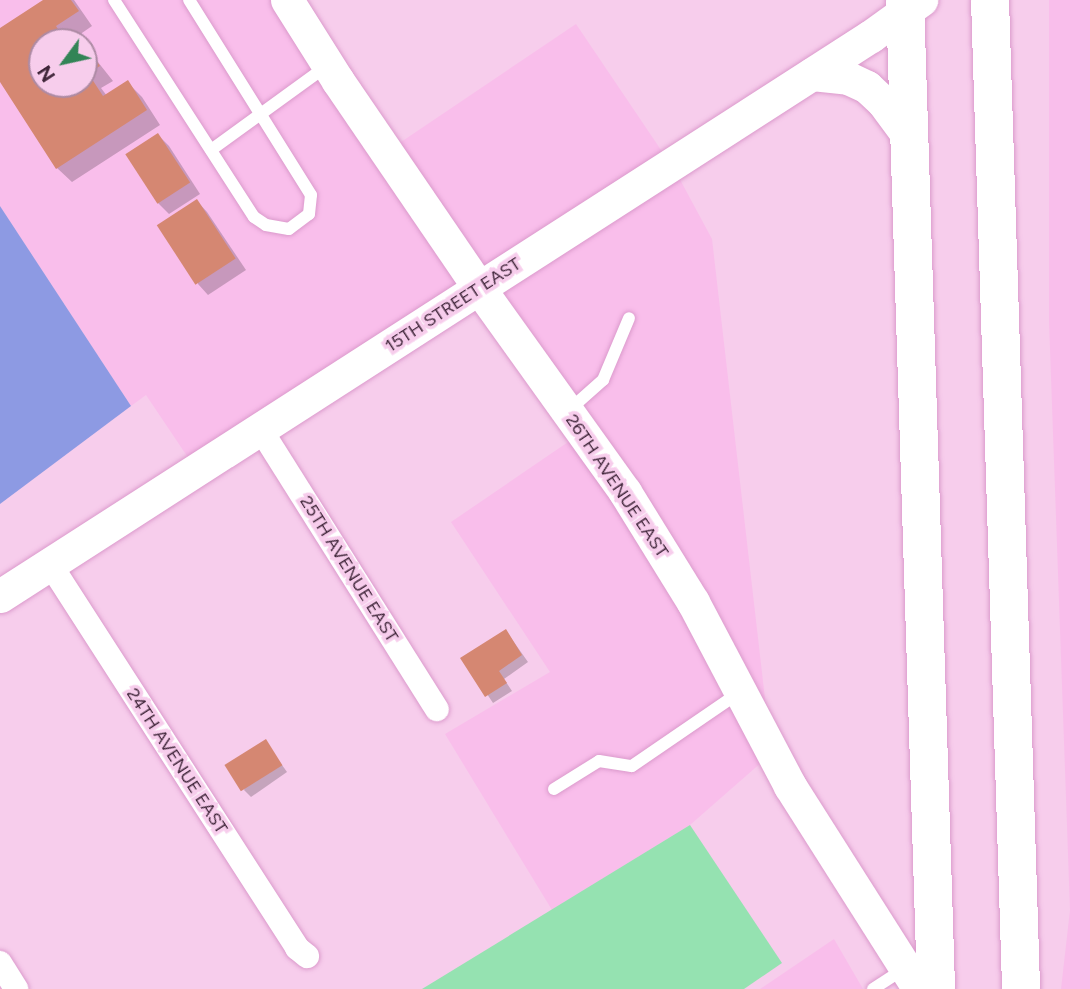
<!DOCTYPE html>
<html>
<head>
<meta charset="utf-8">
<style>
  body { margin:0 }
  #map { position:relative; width:1090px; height:989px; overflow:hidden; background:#f7cdec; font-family:Figtree,sans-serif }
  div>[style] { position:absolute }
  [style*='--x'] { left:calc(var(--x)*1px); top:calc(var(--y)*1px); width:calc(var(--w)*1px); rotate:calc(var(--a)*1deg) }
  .built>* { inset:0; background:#f9beeb; transform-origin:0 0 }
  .green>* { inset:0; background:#95e2b1 }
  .water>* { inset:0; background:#8d9ae3 }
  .shadow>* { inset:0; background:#0003 }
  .building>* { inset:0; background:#d58772; transform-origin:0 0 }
  .roads { filter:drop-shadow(0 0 2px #db9acc) drop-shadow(0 0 2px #db9acc) }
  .lane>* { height:12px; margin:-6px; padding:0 6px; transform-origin:6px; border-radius:6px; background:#fff }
  .street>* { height:24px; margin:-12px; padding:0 12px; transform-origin:12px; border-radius:12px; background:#fff }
  .secondary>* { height:33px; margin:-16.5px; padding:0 16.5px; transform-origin:16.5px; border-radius:16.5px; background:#fff }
  .primary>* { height:38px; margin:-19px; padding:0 19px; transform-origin:19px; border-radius:19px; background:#fff }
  span { translate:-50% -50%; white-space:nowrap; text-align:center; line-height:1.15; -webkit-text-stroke:7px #f7cdec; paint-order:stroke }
  .street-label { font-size:18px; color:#3f2539 }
  .north { position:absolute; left:28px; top:28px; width:70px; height:70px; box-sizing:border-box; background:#f7cdec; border:2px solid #ad8aa4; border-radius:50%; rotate:237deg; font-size:19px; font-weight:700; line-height:28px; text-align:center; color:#3f2539 }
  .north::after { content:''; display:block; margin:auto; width:24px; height:32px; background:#328456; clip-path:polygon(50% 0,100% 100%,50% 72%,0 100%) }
</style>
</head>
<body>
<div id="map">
  <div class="built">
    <i style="clip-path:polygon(evenodd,0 0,273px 0,463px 285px,191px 462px,146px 395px,131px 406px,0 206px,0 0,42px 42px,84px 42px,84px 84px,42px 84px,42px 42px)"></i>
    <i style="clip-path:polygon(1049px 0,1090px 0,1090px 989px,1061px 989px,1070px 910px,1049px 321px)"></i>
    <i style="left:576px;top:24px;width:159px;height:216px;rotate:56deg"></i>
    <i style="clip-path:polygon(677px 174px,712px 239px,767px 716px,496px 290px)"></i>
    <i style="clip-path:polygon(571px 440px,655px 562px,763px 761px,690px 825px,552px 910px,445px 734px,550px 672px,451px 522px)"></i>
    <i style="clip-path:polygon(834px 939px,863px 989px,760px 989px)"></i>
  </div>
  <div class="green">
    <i style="clip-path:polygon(690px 825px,782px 963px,744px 989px,422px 989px)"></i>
  </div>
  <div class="water">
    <i style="clip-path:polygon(0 206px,131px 406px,0 504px)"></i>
  </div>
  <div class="shadow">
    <i style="clip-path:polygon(46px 0,74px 0,92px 26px,69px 42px,42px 42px,42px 84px,84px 84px,86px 47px,113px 81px,101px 88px,107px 96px,127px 82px,142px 97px,160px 125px,72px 182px,57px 168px,0 79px,0 30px)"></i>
    <i style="clip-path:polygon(158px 135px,169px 146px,200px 194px,169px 214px,158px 203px,127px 155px)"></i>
    <i style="clip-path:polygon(197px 201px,207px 212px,246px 270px,208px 295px,198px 284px)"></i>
    <i style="clip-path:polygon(506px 631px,528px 662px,504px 679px,512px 691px,493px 703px,463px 658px)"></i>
    <i style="clip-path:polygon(265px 741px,287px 772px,251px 797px,244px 790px)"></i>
  </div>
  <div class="building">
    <i style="clip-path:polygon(43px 0,71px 0,79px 11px,56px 26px,66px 42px,42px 42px,42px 84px,84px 84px,86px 45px,100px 66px,88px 73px,103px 96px,128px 80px,147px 110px,56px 169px,0 82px,0 28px)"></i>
    <i style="left:158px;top:133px;width:59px;height:39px;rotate:57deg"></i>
    <i style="left:197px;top:199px;width:71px;height:48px;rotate:57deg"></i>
    <i style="clip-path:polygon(506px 629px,522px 655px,499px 671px,507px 683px,485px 697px,460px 658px)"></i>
    <i style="left:266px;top:739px;width:31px;height:49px;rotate:58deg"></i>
  </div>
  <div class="roads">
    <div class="lane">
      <i style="--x:114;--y:0;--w:258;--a:57.2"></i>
      <i style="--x:254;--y:217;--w:14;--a:34"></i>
      <i style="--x:266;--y:225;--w:23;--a:10"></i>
      <i style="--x:289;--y:229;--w:25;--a:-37"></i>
      <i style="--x:309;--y:214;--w:19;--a:-84"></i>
      <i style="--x:311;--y:195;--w:230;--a:-122"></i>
      <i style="--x:211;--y:150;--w:145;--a:-36"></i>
      <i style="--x:568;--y:411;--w:47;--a:-41.5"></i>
      <i style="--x:603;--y:380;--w:67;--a:-67.2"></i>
      <i style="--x:554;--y:789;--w:53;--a:-31.9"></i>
      <i style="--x:599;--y:761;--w:33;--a:9"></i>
      <i style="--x:632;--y:766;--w:131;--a:-34.4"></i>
      <i style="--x:873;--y:989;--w:38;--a:-33"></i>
    </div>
    <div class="street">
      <i style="--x:261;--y:430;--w:330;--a:57.8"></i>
      <i style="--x:50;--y:564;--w:457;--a:57.2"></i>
      <i style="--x:297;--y:948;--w:13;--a:39"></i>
      <i style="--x:0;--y:963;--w:31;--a:58"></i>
    </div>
    <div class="secondary">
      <i style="--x:287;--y:0;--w:96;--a:57.8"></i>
      <i style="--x:338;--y:81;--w:250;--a:55.7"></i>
      <i style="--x:479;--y:288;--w:251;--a:54.4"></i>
      <i style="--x:625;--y:492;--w:129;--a:58.3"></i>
      <i style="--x:693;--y:602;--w:208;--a:62.2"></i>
      <i style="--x:790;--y:786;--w:241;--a:57.6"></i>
      <i style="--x:812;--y:74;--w:36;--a:6"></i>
      <i style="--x:848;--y:78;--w:21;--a:25"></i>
      <i style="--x:867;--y:87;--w:22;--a:43"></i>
      <i style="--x:883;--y:102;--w:44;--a:53.4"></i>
      <i style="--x:0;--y:596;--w:1035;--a:-32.74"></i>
      <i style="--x:871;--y:36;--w:62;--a:-35.8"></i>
    </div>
    <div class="primary">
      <i style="--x:905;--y:0;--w:989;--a:88.2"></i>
      <i style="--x:990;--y:0;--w:989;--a:88.2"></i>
    </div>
  </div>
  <div class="street-label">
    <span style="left:453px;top:305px;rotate:-33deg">15TH STREET EAST</span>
    <span style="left:617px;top:486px;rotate:56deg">26TH AVENUE EAST</span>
    <span style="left:349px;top:569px;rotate:58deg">25TH AVENUE EAST</span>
    <span style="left:177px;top:761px;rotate:57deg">24TH AVENUE EAST</span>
  </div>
  <div class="north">N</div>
</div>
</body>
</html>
